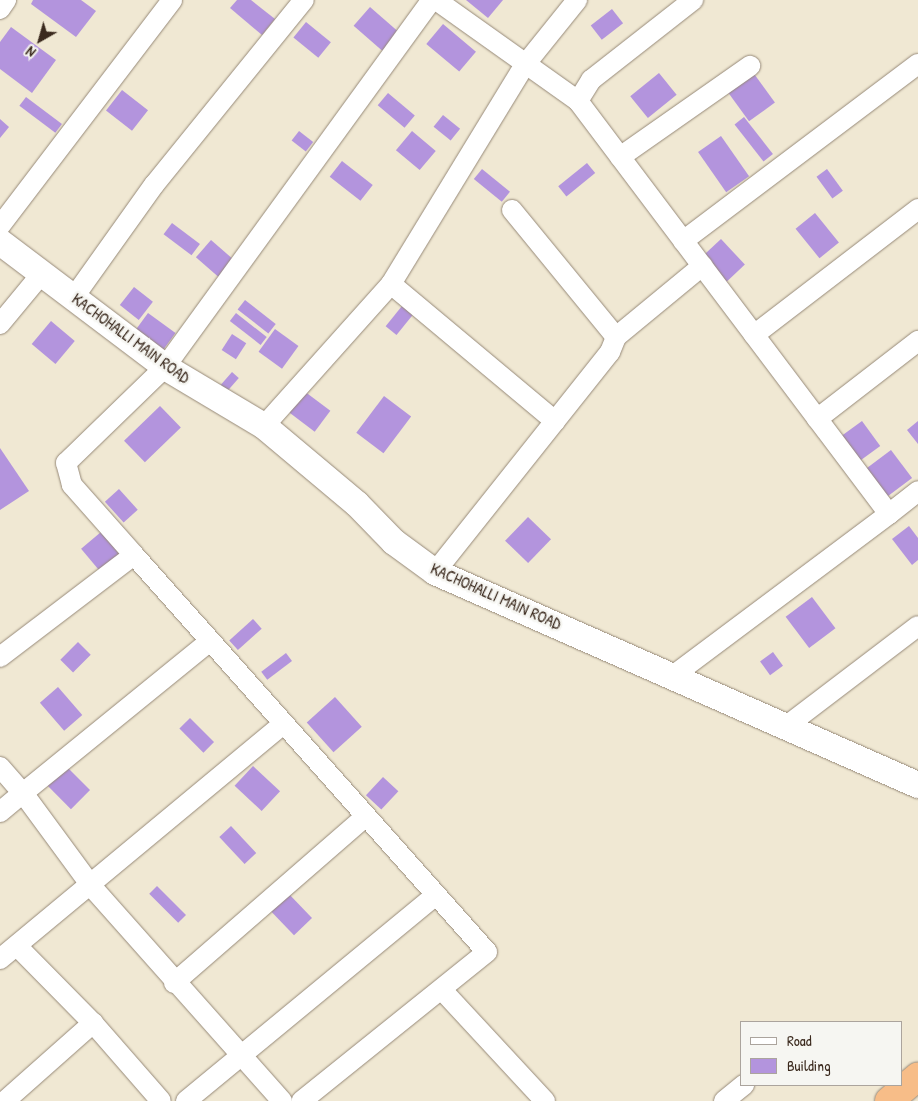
<!DOCTYPE html>
<html>
<head>
<meta charset="utf-8">
<style>
  body { margin:0 }
  #map { position:relative; width:918px; height:1101px; overflow:hidden; background:#f0e8d3; font-family:"Patrick Hand",sans-serif }
  div>[style] { position:absolute }
  [style*='--x'] { left:calc(var(--x)*1px); top:calc(var(--y)*1px); width:calc(var(--w)*1px); rotate:calc(var(--a)*1deg) }
  .building>* { inset:0; background:#b394dd; transform-origin:0 0 }
  .roads { filter:drop-shadow(0 0 1px #968978) drop-shadow(0 0 1px #968978) }
  .minor>* { height:20px; margin:-10px; padding:0 10px; transform-origin:10px; border-radius:10px; background:#fff }
  .tertiary>* { height:26px; margin:-13px; padding:0 13px; transform-origin:13px; border-radius:13px; background:#fff }
  .motorway>* { height:28px; margin:-14px; padding:0 14px; transform-origin:14px; border-radius:14px; background:#f7bd88 }
  span { translate:-50% -50%; white-space:nowrap; text-align:center; line-height:1.15; -webkit-text-stroke:5px #f6f6f2; paint-order:stroke }
  .street-label { font-size:16px; color:#3b2a1e }
  .legend { position:absolute; left:740px; top:1021px; width:162px; height:65px; box-sizing:border-box; background:#f6f6f2; border:1px solid #aba49d; margin:0; padding:6px 9px; list-style:none; font-size:15px; color:#3b2a1e }
  .legend li { display:flex; align-items:center; gap:10px; height:25px }
  .legend b { width:25px; border:1px solid #aba49d }
  .north { position:absolute; left:15px; top:15px; width:50px; height:50px; -webkit-text-stroke:4px #f6f6f2; paint-order:stroke; rotate:218deg; font-size:14px; font-weight:700; line-height:20px; text-align:center; color:#3b2a1e }
  .north::after { content:''; display:block; margin:auto; width:18px; height:22px; background:#3b2a1e; clip-path:polygon(50% 0,100% 100%,50% 72%,0 100%) }
</style>
</head>
<body>
<div id="map">
  <div class="building">
    <i style="clip-path:polygon(33px 0,81px 0,96px 11px,76px 37px,31px 4px)"></i>
    <i style="clip-path:polygon(237px 0,251px 0,275px 19px,262px 35px,230px 8px)"></i>
    <i style="clip-path:polygon(466px 0,503px 0,488px 18px)"></i>
    <i style="left:370px;top:7px;width:38px;height:25px;rotate:41deg"></i>
    <i style="left:612px;top:9px;width:18px;height:27px;rotate:52deg"></i>
    <i style="left:306px;top:22px;width:32px;height:20px;rotate:39deg"></i>
    <i style="left:443px;top:24px;width:43px;height:26px;rotate:40deg"></i>
    <i style="clip-path:polygon(11px 27px,56px 60px,32px 93px,0 69px,0 42px)"></i>
    <i style="left:752px;top:71px;width:39px;height:32px;rotate:54deg"></i>
    <i style="left:659px;top:73px;width:28px;height:37px;rotate:51deg"></i>
    <i style="left:122px;top:90px;width:33px;height:26px;rotate:38deg"></i>
    <i style="left:388px;top:93px;width:35px;height:16px;rotate:40deg"></i>
    <i style="left:26px;top:97px;width:45px;height:11px;rotate:37deg"></i>
    <i style="left:443px;top:115px;width:22px;height:15px;rotate:39deg"></i>
    <i style="left:744px;top:117px;width:47px;height:12px;rotate:52deg"></i>
    <i style="clip-path:polygon(0 119px,9px 127px,0 138px)"></i>
    <i style="left:299px;top:131px;width:18px;height:12px;rotate:38deg"></i>
    <i style="left:412px;top:131px;width:31px;height:25px;rotate:40deg"></i>
    <i style="left:721px;top:136px;width:49px;height:28px;rotate:55deg"></i>
    <i style="left:342px;top:161px;width:39px;height:20px;rotate:38deg"></i>
    <i style="left:587px;top:163px;width:13px;height:37px;rotate:51deg"></i>
    <i style="left:482px;top:169px;width:36px;height:13px;rotate:39deg"></i>
    <i style="left:827px;top:169px;width:27px;height:13px;rotate:54deg"></i>
    <i style="left:815px;top:213px;width:38px;height:25px;rotate:51deg"></i>
    <i style="left:172px;top:223px;width:35px;height:14px;rotate:37deg"></i>
    <i style="left:721px;top:239px;width:35px;height:25px;rotate:47deg"></i>
    <i style="left:211px;top:240px;width:30px;height:23px;rotate:41deg"></i>
    <i style="left:134px;top:287px;width:24px;height:23px;rotate:38deg"></i>
    <i style="left:245px;top:300px;width:39px;height:12px;rotate:38deg"></i>
    <i style="left:402px;top:306px;width:14px;height:26px;rotate:39deg"></i>
    <i style="left:148px;top:313px;width:34px;height:23px;rotate:36deg"></i>
    <i style="left:236px;top:313px;width:39px;height:10px;rotate:38deg"></i>
    <i style="left:51px;top:321px;width:31px;height:30px;rotate:40deg"></i>
    <i style="left:275px;top:329px;width:29px;height:28px;rotate:36deg"></i>
    <i style="left:232px;top:334px;width:17px;height:19px;rotate:33deg"></i>
    <i style="left:232px;top:372px;width:9px;height:20px;rotate:41deg"></i>
    <i style="left:300px;top:388px;width:38px;height:26px;rotate:37deg"></i>
    <i style="left:384px;top:396px;width:34px;height:46px;rotate:37deg"></i>
    <i style="left:160px;top:406px;width:30px;height:50px;rotate:46deg"></i>
    <i style="left:862px;top:421px;width:31px;height:28px;rotate:54deg"></i>
    <i style="clip-path:polygon(918px 421px,918px 444px,907px 430px)"></i>
    <i style="clip-path:polygon(0 448px,29px 491px,0 510px)"></i>
    <i style="left:891px;top:450px;width:35px;height:33px;rotate:53deg"></i>
    <i style="left:119px;top:489px;width:28px;height:19px;rotate:48deg"></i>
    <i style="left:528px;top:517px;width:32px;height:33px;rotate:44deg"></i>
    <i style="clip-path:polygon(909px 526px,918px 538px,918px 560px,912px 565px,892px 539px)"></i>
    <i style="left:101px;top:532px;width:30px;height:26px;rotate:50deg"></i>
    <i style="left:812px;top:597px;width:39px;height:33px;rotate:53deg"></i>
    <i style="left:253px;top:619px;width:13px;height:32px;rotate:48deg"></i>
    <i style="left:78px;top:642px;width:18px;height:25px;rotate:45deg"></i>
    <i style="left:773px;top:652px;width:17px;height:16px;rotate:54deg"></i>
    <i style="left:286px;top:653px;width:10px;height:31px;rotate:53deg"></i>
    <i style="left:58px;top:687px;width:37px;height:24px;rotate:49deg"></i>
    <i style="left:335px;top:697px;width:40px;height:38px;rotate:48deg"></i>
    <i style="left:190px;top:718px;width:34px;height:15px;rotate:45deg"></i>
    <i style="left:66px;top:766px;width:34px;height:27px;rotate:45deg"></i>
    <i style="left:253px;top:766px;width:37px;height:27px;rotate:43deg"></i>
    <i style="left:383px;top:777px;width:21px;height:25px;rotate:43deg"></i>
    <i style="left:231px;top:826px;width:37px;height:16px;rotate:47deg"></i>
    <i style="left:157px;top:886px;width:41px;height:11px;rotate:45deg"></i>
    <i style="left:287px;top:892px;width:36px;height:25px;rotate:46deg"></i>
  </div>
  <div class="roads">
    <div class="minor">
      <i style="--x:436;--y:0;--w:174;--a:35.4"></i>
      <i style="--x:0;--y:9;--w:11;--a:-56"></i>
      <i style="--x:620;--y:157;--w:159;--a:-35"></i>
      <i style="--x:512;--y:210;--w:164;--a:50.7"></i>
      <i style="--x:0;--y:226;--w:284;--a:-52.7"></i>
      <i style="--x:683;--y:241;--w:294;--a:-37"></i>
      <i style="--x:391;--y:284;--w:214;--a:39.9"></i>
      <i style="--x:74;--y:297;--w:138;--a:-54.5"></i>
      <i style="--x:154;--y:185;--w:238;--a:-51"></i>
      <i style="--x:0;--y:324;--w:67;--a:-50.4"></i>
      <i style="--x:754;--y:335;--w:207;--a:-37.5"></i>
      <i style="--x:817;--y:419;--w:128;--a:-37.7"></i>
      <i style="--x:264;--y:426;--w:191;--a:-48.2"></i>
      <i style="--x:391;--y:284;--w:255;--a:-58.6"></i>
      <i style="--x:524;--y:66;--w:85;--a:-51.2"></i>
      <i style="--x:889;--y:514;--w:37;--a:-38"></i>
      <i style="--x:134;--y:555;--w:94;--a:-131.5"></i>
      <i style="--x:72;--y:485;--w:23;--a:-105"></i>
      <i style="--x:66;--y:463;--w:138;--a:-44.1"></i>
      <i style="--x:165;--y:367;--w:454;--a:-54"></i>
      <i style="--x:435;--y:572;--w:281;--a:-51.5"></i>
      <i style="--x:610;--y:352;--w:16;--a:-68"></i>
      <i style="--x:616;--y:337;--w:112;--a:-39.5"></i>
      <i style="--x:0;--y:657;--w:168;--a:-37.3"></i>
      <i style="--x:134;--y:555;--w:531;--a:48.36"></i>
      <i style="--x:487;--y:952;--w:238;--a:141.2"></i>
      <i style="--x:674;--y:675;--w:269;--a:-36.8"></i>
      <i style="--x:889;--y:514;--w:517;--a:-126.98"></i>
      <i style="--x:578;--y:101;--w:25;--a:-58"></i>
      <i style="--x:591;--y:80;--w:130;--a:-38.1"></i>
      <i style="--x:788;--y:725;--w:163;--a:-37.3"></i>
      <i style="--x:0;--y:767;--w:35;--a:49"></i>
      <i style="--x:23;--y:793;--w:241;--a:-39.1"></i>
      <i style="--x:0;--y:812;--w:30;--a:-40"></i>
      <i style="--x:23;--y:793;--w:117;--a:53.7"></i>
      <i style="--x:92;--y:887;--w:286;--a:48.4"></i>
      <i style="--x:17;--y:946;--w:108;--a:45.4"></i>
      <i style="--x:0;--y:959;--w:368;--a:-39.7"></i>
      <i style="--x:174;--y:983;--w:253;--a:-41"></i>
      <i style="--x:443;--y:991;--w:150;--a:47.2"></i>
      <i style="--x:5;--y:1101;--w:118;--a:-41.6"></i>
      <i style="--x:93;--y:1023;--w:103;--a:48.9"></i>
      <i style="--x:186;--y:1101;--w:323;--a:-39.5"></i>
      <i style="--x:724;--y:1101;--w:26;--a:-39"></i>
    </div>
    <div class="tertiary">
      <i style="--x:0;--y:242;--w:207;--a:37.1"></i>
      <i style="--x:165;--y:367;--w:115;--a:30.8"></i>
      <i style="--x:264;--y:426;--w:121;--a:40"></i>
      <i style="--x:357;--y:504;--w:53;--a:45.8"></i>
      <i style="--x:394;--y:542;--w:51;--a:36.2"></i>
      <i style="--x:435;--y:572;--w:528;--a:23.8"></i>
    </div>
    <div class="motorway">
      <i style="--x:889;--y:1101;--w:38;--a:-40"></i>
    </div>
  </div>
  <div class="street-label">
    <span style="left:131px;top:338px;rotate:36deg">KACHOHALLI MAIN ROAD</span>
    <span style="left:496px;top:596px;rotate:24deg">KACHOHALLI MAIN ROAD</span>
  </div>
  <ul class="legend">
  <li><b style="height:6px;background:#fff"></b>Road</li>
  <li><b style="height:14px;background:#b394dd"></b>Building</li>
  </ul>
  <div class="north">N</div>
</div>
</body>
</html>
